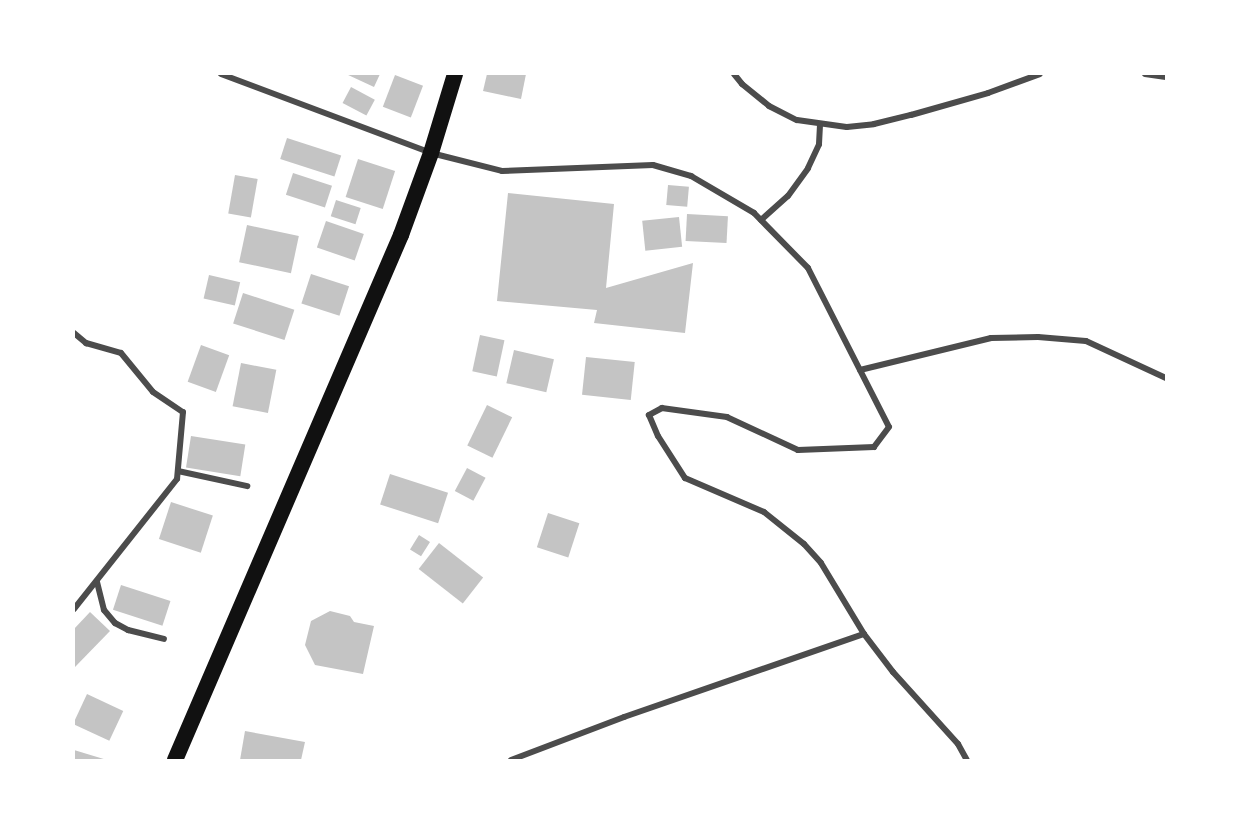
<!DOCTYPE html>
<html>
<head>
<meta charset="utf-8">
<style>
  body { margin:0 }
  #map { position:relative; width:1240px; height:834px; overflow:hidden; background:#fff; font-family:Signika,sans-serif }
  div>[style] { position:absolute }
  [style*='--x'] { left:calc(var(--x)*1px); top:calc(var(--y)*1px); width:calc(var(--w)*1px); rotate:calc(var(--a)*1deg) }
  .building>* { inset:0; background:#c4c4c4; transform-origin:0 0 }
  .minor>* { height:6px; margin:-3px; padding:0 3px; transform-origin:3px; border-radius:3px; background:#4c4c4c }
  .trunk>* { height:16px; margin:-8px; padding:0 8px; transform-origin:8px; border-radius:8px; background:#111 }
  span { translate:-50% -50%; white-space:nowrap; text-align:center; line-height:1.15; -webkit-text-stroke:5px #fff; paint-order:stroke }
  .frame { position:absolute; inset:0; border:75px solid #fff; pointer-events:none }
</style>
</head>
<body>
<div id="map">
  <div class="building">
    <i style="clip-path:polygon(346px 74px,380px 74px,374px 87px)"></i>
    <i style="clip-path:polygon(487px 74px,526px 74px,521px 99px,483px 91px)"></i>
    <i style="left:395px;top:75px;width:30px;height:34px;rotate:21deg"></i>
    <i style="left:351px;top:87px;width:27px;height:18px;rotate:28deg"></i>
    <i style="left:287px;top:138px;width:57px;height:22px;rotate:18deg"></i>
    <i style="left:358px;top:159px;width:39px;height:40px;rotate:18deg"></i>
    <i style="left:293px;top:173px;width:41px;height:23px;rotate:18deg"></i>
    <i style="left:235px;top:175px;width:23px;height:39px;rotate:10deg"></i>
    <i style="left:668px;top:185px;width:21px;height:20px;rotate:5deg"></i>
    <i style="clip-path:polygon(508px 193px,614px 204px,606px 288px,693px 263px,685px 333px,594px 323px,597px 310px,497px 301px)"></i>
    <i style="left:336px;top:200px;width:26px;height:17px;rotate:18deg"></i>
    <i style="left:687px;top:214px;width:41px;height:27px;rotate:3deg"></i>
    <i style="left:679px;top:217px;width:30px;height:37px;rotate:84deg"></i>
    <i style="left:326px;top:221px;width:40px;height:28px;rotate:19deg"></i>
    <i style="left:247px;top:225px;width:53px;height:38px;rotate:12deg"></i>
    <i style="left:311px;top:274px;width:40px;height:31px;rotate:18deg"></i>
    <i style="left:209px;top:275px;width:32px;height:24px;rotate:13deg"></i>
    <i style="left:243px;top:293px;width:54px;height:32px;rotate:18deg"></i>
    <i style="left:480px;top:335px;width:25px;height:37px;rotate:12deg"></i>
    <i style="left:201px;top:345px;width:30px;height:39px;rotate:20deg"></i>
    <i style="left:514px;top:350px;width:41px;height:34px;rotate:13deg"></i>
    <i style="left:586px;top:357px;width:49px;height:38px;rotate:6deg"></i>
    <i style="left:241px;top:363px;width:36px;height:44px;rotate:11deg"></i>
    <i style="left:487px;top:405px;width:28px;height:45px;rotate:26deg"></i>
    <i style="left:191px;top:436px;width:55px;height:32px;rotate:9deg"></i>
    <i style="left:467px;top:468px;width:21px;height:26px;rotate:28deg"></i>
    <i style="left:390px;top:474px;width:61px;height:32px;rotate:18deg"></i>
    <i style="left:171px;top:502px;width:44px;height:39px;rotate:18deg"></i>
    <i style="left:548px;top:513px;width:33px;height:36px;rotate:18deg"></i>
    <i style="left:419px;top:535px;width:13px;height:17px;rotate:32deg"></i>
    <i style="left:439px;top:543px;width:56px;height:33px;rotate:38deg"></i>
    <i style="left:121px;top:585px;width:52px;height:26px;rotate:18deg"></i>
    <i style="clip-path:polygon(330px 611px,350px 616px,354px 622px,374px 626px,363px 674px,315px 665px,305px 645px,311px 621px)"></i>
    <i style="clip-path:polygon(90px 612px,110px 631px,75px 667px,74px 629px)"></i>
    <i style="left:87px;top:694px;width:40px;height:33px;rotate:25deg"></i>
    <i style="clip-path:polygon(245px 731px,305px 742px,301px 760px,240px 760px)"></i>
    <i style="clip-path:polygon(74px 750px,107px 760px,74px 760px)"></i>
  </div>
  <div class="minor">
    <i style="--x:221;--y:74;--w:224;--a:20.6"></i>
    <i style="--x:431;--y:153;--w:73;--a:14.2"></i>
    <i style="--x:502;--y:171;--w:151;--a:-2.3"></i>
    <i style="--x:653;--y:165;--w:40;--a:16"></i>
    <i style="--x:691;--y:176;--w:73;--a:30.4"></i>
    <i style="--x:754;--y:213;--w:77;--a:45.5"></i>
    <i style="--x:808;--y:268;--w:178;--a:63"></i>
    <i style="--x:889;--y:427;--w:25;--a:127"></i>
    <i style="--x:874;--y:447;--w:76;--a:177.7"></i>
    <i style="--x:798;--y:450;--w:78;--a:-155.1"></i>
    <i style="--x:727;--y:417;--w:66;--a:-172.1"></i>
    <i style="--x:662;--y:408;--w:15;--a:152"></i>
    <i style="--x:649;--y:415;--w:23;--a:67"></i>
    <i style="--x:658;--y:436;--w:50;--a:57.3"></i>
    <i style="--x:685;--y:478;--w:86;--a:23.3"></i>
    <i style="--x:764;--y:512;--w:51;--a:38.7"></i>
    <i style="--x:804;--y:544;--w:25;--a:48"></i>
    <i style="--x:821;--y:563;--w:83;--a:58.8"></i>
    <i style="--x:864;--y:634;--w:48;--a:52.7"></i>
    <i style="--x:893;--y:672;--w:97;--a:47.9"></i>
    <i style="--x:958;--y:744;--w:18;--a:61"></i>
    <i style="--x:734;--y:74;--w:13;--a:51"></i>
    <i style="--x:742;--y:84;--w:35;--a:39"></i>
    <i style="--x:769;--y:106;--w:31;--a:27"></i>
    <i style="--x:797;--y:120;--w:50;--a:8"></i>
    <i style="--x:847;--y:127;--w:27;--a:-6"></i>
    <i style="--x:874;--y:124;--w:38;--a:-14"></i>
    <i style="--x:911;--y:115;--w:80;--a:-15.9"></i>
    <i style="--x:988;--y:93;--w:55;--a:-20.1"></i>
    <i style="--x:1145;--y:74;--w:21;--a:8"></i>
    <i style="--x:761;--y:220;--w:36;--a:-42"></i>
    <i style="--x:788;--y:196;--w:34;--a:-54"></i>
    <i style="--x:808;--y:168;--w:26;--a:-65"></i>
    <i style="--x:819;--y:144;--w:19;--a:-87"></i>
    <i style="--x:74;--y:333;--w:16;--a:40"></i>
    <i style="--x:86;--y:343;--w:36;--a:16"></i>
    <i style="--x:121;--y:353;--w:50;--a:50.6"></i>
    <i style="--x:153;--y:392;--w:36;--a:34"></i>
    <i style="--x:183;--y:412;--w:67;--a:95.1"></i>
    <i style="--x:177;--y:479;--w:166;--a:128.4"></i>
    <i style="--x:860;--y:370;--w:135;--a:-13.7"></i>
    <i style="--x:991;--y:338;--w:47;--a:-1.2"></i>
    <i style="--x:1038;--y:337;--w:48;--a:4.8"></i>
    <i style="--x:1086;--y:341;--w:88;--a:24.8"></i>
    <i style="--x:178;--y:471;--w:71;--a:12.3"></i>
    <i style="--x:97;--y:582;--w:29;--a:76"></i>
    <i style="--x:104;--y:610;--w:17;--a:50"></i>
    <i style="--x:115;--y:623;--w:15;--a:28"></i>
    <i style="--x:128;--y:630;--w:37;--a:14"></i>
    <i style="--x:511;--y:760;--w:121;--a:-20.8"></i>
    <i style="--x:624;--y:717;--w:254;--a:-19.1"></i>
  </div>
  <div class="trunk">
    <i style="--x:175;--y:760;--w:572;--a:-66.71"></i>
    <i style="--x:401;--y:235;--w:87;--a:-69.9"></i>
    <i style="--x:431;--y:153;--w:83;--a:-73.1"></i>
  </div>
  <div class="frame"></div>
</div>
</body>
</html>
